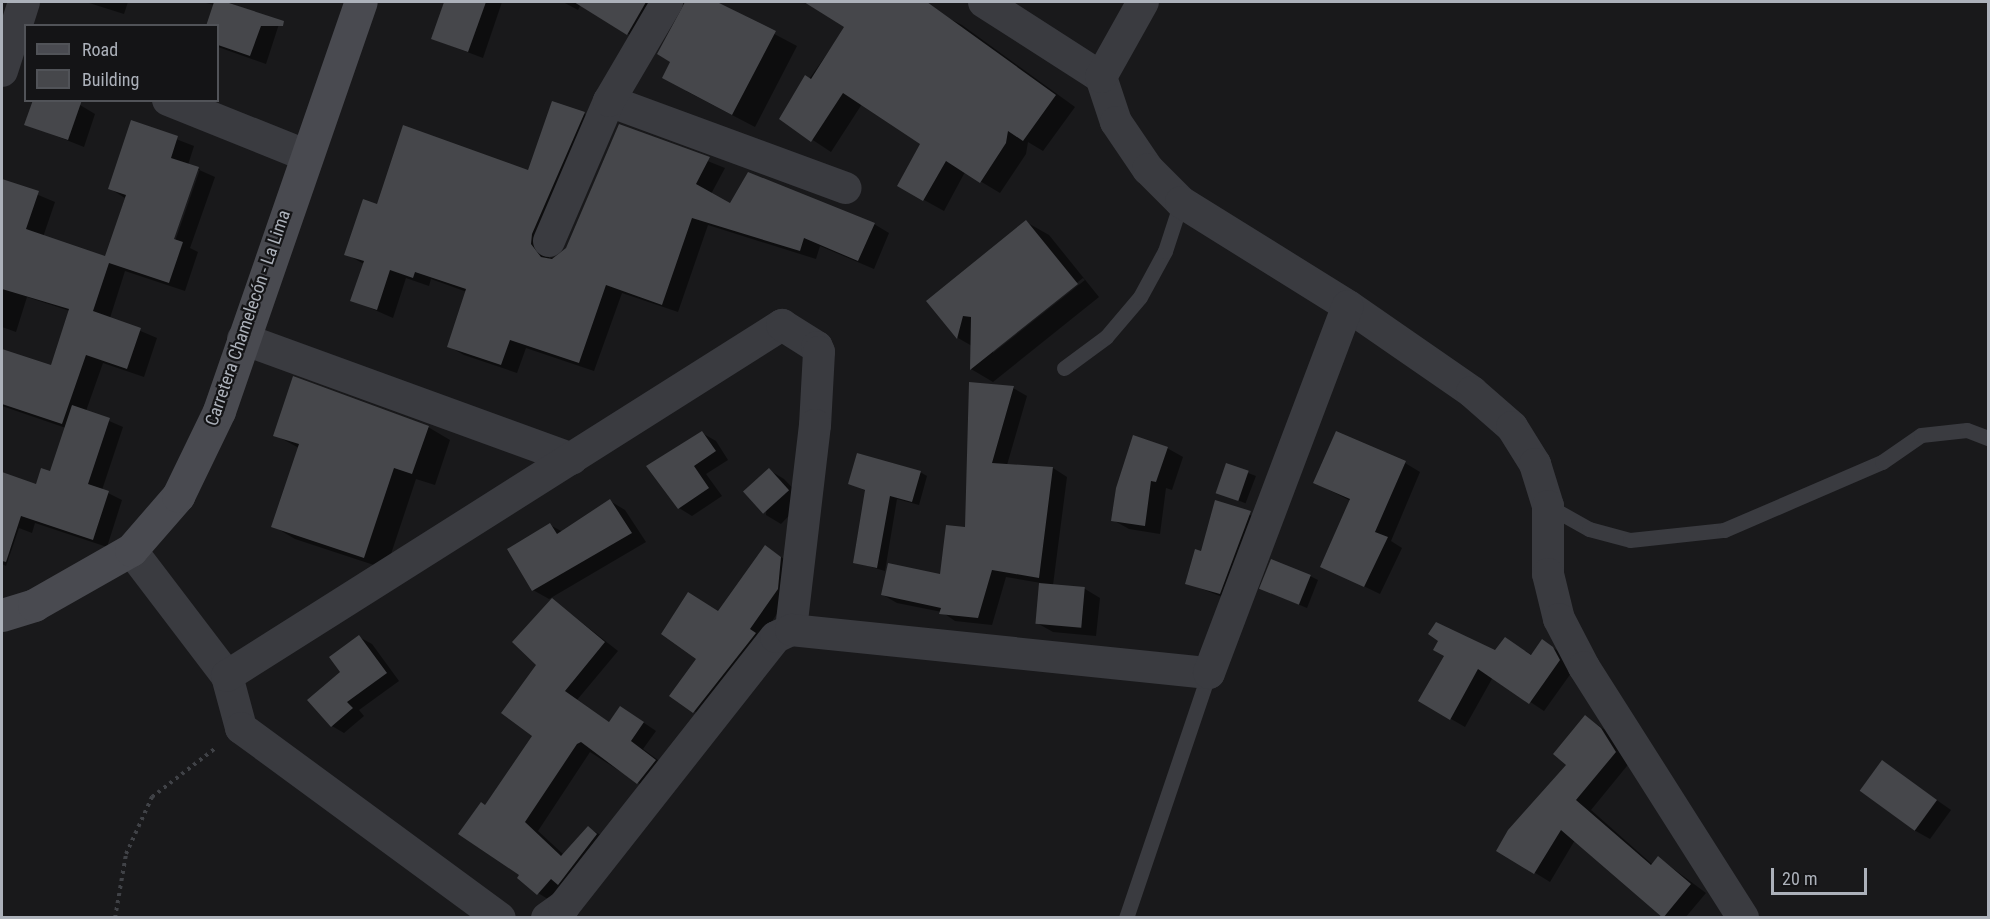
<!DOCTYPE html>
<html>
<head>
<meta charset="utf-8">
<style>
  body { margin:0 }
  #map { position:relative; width:1990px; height:919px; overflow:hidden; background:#19191b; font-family:"Roboto Condensed",sans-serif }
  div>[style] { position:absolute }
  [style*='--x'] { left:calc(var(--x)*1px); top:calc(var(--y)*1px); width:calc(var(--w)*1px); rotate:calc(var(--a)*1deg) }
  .shadow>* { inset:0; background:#0007; transform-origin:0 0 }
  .building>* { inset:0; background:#46474b; transform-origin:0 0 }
  .path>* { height:4px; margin-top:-2px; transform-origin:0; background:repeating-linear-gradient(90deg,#404247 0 3px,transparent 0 7.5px) }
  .lane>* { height:15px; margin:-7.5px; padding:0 7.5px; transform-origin:7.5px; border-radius:7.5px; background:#3a3b40 }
  .street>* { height:32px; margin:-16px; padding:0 16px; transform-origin:16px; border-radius:16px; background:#3a3b40 }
  .secondary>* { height:33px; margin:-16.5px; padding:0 16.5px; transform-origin:16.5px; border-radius:16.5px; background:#494a50 }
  span { translate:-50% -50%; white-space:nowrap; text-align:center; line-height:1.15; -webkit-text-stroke:4.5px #141416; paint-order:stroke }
  .street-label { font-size:18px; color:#acb1ba }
  .frame { position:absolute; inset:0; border:3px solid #acb1ba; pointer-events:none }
  .legend { position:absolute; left:24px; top:24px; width:195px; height:78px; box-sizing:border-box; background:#141416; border:2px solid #515358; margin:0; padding:8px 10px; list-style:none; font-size:18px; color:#acb1ba }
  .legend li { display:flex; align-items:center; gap:12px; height:30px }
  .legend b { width:30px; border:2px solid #515358 }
  .scale { position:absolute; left:1771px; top:868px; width:96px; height:27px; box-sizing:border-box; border:3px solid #acb1ba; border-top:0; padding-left:8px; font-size:18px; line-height:21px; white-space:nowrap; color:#acb1ba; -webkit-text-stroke:4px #141416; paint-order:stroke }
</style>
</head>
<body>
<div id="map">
  <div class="shadow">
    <i style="clip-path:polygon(86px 2px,128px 2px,124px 14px)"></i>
    <i style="clip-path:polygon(202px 2px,228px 2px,279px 24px,266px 64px,218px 47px,214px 5px)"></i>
    <i style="clip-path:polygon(444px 2px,502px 2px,483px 58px,433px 39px)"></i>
    <i style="clip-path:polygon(563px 2px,665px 2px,641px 42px,581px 4px,578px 10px)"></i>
    <i style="clip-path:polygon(685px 2px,699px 8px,703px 2px,714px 2px,797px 46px,755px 127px,686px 91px)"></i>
    <i style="clip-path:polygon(825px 2px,917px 2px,962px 25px,1075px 107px,1043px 151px,1028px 142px,1026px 154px,1000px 193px,965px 172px,944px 211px,899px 186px,922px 143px,862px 104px,831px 152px,781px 119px,846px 27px,832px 5px)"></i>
    <i style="clip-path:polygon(80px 105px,95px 114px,84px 147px,26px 124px)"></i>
    <i style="clip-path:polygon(584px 114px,599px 122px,548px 243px,549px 258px,560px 257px,567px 249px,620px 126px,725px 168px,711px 194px,730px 205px,874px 224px,889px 233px,874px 269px,820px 246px,816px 259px,708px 225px,678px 312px,622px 293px,594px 371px,526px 348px,517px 373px,464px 355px,448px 346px,467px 292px,431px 279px,429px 286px,406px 278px,393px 318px,352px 300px,364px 264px,346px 254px,378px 206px,529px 172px)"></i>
    <i style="clip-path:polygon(evenodd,132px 122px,194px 146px,188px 165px,215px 177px,190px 248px,198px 252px,185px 291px,125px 271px,110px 318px,157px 338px,144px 377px,103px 363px,86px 411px,123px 427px,102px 490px,122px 500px,107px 547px,35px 523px,32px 533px,19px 528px,6px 566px,2px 564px,2px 474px,37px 486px,51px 473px,66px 428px,2px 406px,2px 350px,52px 367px,70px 311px,27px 297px,16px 332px,2px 327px,2px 191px,5px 181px,55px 202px,43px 237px,106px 258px,125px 198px,109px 188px,132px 122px,197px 169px,200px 169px,173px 247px,171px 246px,197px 169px)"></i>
    <i style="clip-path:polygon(evenodd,1026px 222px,1049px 235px,1099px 297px,993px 382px,971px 369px,972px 346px,958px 338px,928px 301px,1026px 222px,1083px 278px,1085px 280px,993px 353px,993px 349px,1083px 278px)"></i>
    <i style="clip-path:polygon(1013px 388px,1027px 396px,1007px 465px,1053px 468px,1067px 477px,1053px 585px,1085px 589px,1100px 598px,1096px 636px,1053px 632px,1037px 623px,1041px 583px,1006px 577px,992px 625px,955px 621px,942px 612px,897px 603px,883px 595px,941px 575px,966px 529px)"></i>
    <i style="clip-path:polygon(428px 427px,450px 440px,435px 485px,416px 479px,386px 569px,295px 539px,273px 526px,299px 448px,275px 435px)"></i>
    <i style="clip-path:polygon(702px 433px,716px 441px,728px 460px,706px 474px,722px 496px,692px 516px,679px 508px)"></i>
    <i style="clip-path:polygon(1167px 448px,1183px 457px,1172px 490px,1166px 488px,1160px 534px,1129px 529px,1113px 520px)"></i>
    <i style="clip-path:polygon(1405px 463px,1420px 472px,1391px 541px,1402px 548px,1380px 594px,1322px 566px,1351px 501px,1315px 483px)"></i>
    <i style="left:1227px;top:465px;width:31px;height:29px;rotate:21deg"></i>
    <i style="clip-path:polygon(769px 470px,784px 479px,804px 500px,781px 524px,766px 515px)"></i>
    <i style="clip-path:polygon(920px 472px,927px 476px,919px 505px,897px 499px,885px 571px,854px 562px,866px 491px,849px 483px)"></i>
    <i style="clip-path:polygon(610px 501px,625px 510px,646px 542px,549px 599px,533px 590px,550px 525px,563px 532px)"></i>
    <i style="clip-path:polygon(1216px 502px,1266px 521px,1235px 602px,1187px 583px,1202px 553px)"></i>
    <i style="clip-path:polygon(766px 547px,793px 565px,789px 596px,706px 719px,671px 695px,698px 659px,719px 612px)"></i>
    <i style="clip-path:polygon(1310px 576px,1318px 580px,1307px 608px,1262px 589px)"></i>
    <i style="clip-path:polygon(553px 600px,618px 651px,577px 700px,610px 723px,634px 716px,656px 731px,643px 749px,669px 768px,651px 791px,590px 752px,538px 831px,564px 855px,588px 828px,601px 835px,551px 901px,538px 893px,521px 875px,486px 807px,534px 736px,538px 665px)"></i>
    <i style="clip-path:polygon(359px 637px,372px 644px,399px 681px,359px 710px,364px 716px,344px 733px,332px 726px,342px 672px)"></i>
    <i style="clip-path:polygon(1505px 639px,1532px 655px,1542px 641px,1568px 657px,1574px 669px,1544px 711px,1493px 677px,1465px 727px,1420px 701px,1496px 652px)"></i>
    <i style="clip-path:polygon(1586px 717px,1617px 738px,1631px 761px,1591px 810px,1653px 865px,1659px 858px,1706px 893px,1685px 918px,1663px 917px,1575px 840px,1550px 882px,1498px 850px,1568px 765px)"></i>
    <i style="clip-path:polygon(1882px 762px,1951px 810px,1930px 839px,1914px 830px)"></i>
  </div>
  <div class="building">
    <i style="clip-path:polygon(214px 2px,226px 2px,284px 21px,283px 26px,261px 26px,250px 56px,218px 45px,218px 26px,206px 26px)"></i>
    <i style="clip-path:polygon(444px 2px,486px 2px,468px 52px,431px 39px)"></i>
    <i style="clip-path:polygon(574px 2px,646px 2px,627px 35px)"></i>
    <i style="clip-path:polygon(685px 2px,717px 2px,776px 31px,732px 115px,662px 78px,670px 62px,657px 54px)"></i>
    <i style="clip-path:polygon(804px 2px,927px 2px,1056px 95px,1023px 141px,1008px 131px,1006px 143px,980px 183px,946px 161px,923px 201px,897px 186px,920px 144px,843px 93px,811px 142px,779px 119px,805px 75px,811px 79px,844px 27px)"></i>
    <i style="clip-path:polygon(33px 100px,82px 100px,68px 140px,24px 125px)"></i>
    <i style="clip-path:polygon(552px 101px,585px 112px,532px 234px,531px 244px,541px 257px,552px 259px,566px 248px,619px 124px,710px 157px,696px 184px,730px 203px,748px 172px,875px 223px,858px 261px,804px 238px,800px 251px,692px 218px,662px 305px,606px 285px,579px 363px,510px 340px,501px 365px,447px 347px,466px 289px,415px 272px,413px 278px,390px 270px,377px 310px,350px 301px,364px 261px,344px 255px,363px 199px,377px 204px,403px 125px,528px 170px)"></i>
    <i style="clip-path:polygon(131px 120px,178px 136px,171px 158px,199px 167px,174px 239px,183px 242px,169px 283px,109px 263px,93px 311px,141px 328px,127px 369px,86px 355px,62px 424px,2px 404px,2px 349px,51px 365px,69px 309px,2px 289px,2px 179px,39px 191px,26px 229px,105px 256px,126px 195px,108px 189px)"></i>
    <i style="clip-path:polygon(1026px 220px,1078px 284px,970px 370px,971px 317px,963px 316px,957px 339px,926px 301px)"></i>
    <i style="clip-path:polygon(293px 376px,429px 426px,412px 474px,394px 468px,364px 558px,271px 527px,299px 444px,273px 436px)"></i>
    <i style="clip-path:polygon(969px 382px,1014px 386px,992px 463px,1053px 467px,1039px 578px,992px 570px,978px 618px,939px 614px,941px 608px,881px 595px,888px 563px,940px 574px,946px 525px,965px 527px)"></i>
    <i style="clip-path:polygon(72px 405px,110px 418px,88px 484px,109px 491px,93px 540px,21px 516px,6px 562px,2px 561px,2px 472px,36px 484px,41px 468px,50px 471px)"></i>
    <i style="clip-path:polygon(702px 431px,716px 451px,694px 466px,709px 488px,678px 509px,646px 466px)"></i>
    <i style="clip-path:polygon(1336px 431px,1406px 461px,1375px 532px,1388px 537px,1364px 587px,1320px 567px,1350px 499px,1313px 483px)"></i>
    <i style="clip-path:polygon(1133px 435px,1168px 447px,1156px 482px,1151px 481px,1145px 526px,1111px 521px,1116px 488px)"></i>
    <i style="clip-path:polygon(857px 453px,921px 471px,912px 502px,890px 496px,877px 568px,853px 563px,865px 490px,848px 484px)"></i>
    <i style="left:1226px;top:463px;width:24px;height:32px;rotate:19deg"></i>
    <i style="left:769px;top:468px;width:30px;height:35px;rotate:48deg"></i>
    <i style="clip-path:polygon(610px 499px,632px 533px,532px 591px,507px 549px,550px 523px,557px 534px)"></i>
    <i style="clip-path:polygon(1215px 500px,1251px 511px,1220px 594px,1185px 584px,1195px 549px,1201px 551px)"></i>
    <i style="clip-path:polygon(765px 545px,781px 557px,778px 589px,750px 629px,756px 633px,693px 713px,669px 696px,696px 659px,661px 634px,688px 592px,718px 611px)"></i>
    <i style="left:1271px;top:559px;width:43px;height:32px;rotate:22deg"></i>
    <i style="left:1039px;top:583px;width:46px;height:41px;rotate:5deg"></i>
    <i style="clip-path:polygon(552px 598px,605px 642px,565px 691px,609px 722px,620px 706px,644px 722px,631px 741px,656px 760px,637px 784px,581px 742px,577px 744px,525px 822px,561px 856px,588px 826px,597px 834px,558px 885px,551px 879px,537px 895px,517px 878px,519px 875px,458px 834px,481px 802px,485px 805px,532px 736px,501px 713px,536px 665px,512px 642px)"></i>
    <i style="clip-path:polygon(1436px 622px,1495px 650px,1505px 637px,1531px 655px,1542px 639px,1553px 647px,1560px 660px,1529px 704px,1478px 669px,1450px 720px,1418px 701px,1444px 656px,1433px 650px,1438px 641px,1428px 634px)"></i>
    <i style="clip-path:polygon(359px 635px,387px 673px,347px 702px,353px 708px,331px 727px,307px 700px,340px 672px,329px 657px)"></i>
    <i style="clip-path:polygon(1585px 715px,1601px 728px,1616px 752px,1576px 800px,1651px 865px,1658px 856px,1691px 884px,1663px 918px,1561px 830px,1534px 874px,1496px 851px,1508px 830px,1566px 765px,1553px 754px)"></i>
    <i style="left:1882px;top:760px;width:68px;height:38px;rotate:36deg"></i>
  </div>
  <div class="path">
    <i style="--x:115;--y:918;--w:65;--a:-80.2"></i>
    <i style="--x:126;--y:854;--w:63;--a:-65.5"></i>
    <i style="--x:152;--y:797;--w:82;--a:-37.6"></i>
  </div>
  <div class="lane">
    <i style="--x:1064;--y:368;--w:52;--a:-36.4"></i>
    <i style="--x:1106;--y:337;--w:52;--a:-49.6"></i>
    <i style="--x:1140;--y:297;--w:52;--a:-61.5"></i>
    <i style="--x:1165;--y:251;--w:52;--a:-71.9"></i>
    <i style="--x:1548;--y:506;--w:47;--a:29.3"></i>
    <i style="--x:1589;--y:529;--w:42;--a:15"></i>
    <i style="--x:1630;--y:540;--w:95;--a:-6.1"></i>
    <i style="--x:1724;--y:530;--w:172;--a:-23.3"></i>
    <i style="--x:1882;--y:462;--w:47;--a:-34.7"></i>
    <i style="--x:1921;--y:435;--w:46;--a:-6.2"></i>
    <i style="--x:1967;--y:430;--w:22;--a:21"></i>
    <i style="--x:1126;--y:918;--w:259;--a:-71.3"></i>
  </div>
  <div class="street">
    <i style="--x:984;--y:2;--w:139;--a:32.7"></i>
    <i style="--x:1101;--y:77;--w:47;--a:71.6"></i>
    <i style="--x:1116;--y:122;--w:57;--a:55.8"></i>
    <i style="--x:1148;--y:169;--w:47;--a:45"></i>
    <i style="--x:1181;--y:202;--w:197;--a:31.9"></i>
    <i style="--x:1348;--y:306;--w:151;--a:34.7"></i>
    <i style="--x:1472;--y:392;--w:53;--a:41.2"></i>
    <i style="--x:1512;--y:427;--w:44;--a:58.1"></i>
    <i style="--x:1535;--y:464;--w:44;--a:72.8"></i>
    <i style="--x:1548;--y:506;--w:68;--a:90"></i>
    <i style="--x:1548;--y:574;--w:46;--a:76.3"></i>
    <i style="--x:1559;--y:619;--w:54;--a:62.5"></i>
    <i style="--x:1584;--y:667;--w:297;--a:57.6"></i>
    <i style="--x:2;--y:71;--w:72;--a:-72.3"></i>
    <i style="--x:1101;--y:77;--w:86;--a:-60.8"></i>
    <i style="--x:168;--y:100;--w:148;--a:21.9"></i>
    <i style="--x:609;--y:101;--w:252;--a:20.2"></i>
    <i style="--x:549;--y:241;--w:152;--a:-66.8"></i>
    <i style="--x:609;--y:101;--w:115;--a:-59.6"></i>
    <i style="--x:243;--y:339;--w:350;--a:20"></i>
    <i style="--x:131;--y:550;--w:158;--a:52.7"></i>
    <i style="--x:227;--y:676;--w:54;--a:74.9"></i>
    <i style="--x:241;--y:728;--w:321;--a:36.3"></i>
    <i style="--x:227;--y:676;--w:657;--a:-32.31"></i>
    <i style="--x:782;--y:325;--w:41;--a:32.2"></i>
    <i style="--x:817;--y:347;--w:5;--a:68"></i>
    <i style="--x:819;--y:352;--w:73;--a:93.1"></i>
    <i style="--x:815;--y:425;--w:206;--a:96.7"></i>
    <i style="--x:547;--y:918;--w:21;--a:-35"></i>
    <i style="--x:564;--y:906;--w:342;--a:-51.8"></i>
    <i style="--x:776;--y:637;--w:17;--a:-25"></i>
    <i style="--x:791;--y:630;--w:420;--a:5.9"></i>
    <i style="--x:1209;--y:673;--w:392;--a:-69.3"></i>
  </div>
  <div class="secondary">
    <i style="--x:2;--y:615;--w:34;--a:-17"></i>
    <i style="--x:34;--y:605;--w:112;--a:-29.6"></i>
    <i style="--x:131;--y:550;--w:72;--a:-49"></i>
    <i style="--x:178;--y:496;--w:94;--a:-64.2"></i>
    <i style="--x:219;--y:411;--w:433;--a:-70.9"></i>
  </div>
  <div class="street-label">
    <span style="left:248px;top:318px;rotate:-71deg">Carretera Chamelecón - La Lima</span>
  </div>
  <div class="frame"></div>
  <ul class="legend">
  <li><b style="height:8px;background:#494a50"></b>Road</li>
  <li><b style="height:16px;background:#46474b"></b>Building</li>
  </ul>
  <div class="scale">20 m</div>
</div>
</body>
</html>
